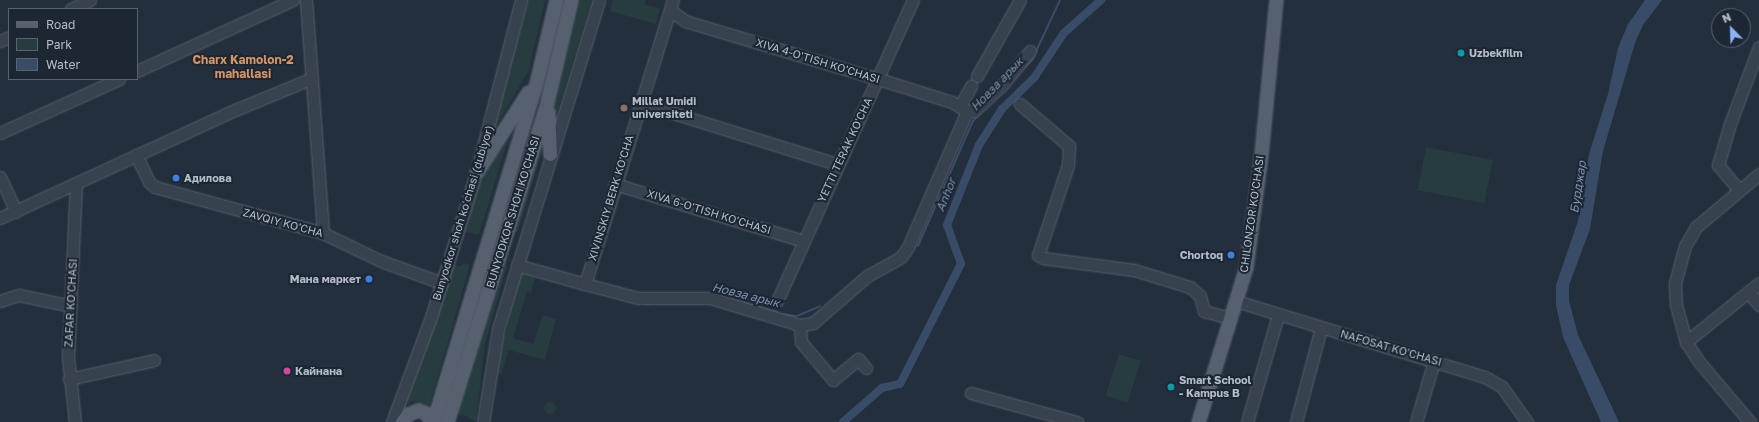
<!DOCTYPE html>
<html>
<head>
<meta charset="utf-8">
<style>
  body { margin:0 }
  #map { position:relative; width:1759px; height:422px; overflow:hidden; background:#242f3e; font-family:"Golos Text",sans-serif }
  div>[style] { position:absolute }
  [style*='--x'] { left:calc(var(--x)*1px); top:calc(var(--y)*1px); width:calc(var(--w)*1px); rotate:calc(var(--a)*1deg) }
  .green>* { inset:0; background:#263c3f; transform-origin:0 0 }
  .round { border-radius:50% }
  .water>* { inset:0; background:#394c67 }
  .stream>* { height:2px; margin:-1px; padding:0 1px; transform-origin:1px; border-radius:1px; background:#394c67 }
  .canal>* { height:8px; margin:-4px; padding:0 4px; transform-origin:4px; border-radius:4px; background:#394c67 }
  .roads { filter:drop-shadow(0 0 1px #565f6c) drop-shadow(0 0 1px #565f6c) }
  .minor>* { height:11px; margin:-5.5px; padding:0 5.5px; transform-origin:5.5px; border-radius:5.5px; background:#38414e }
  .major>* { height:13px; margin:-6.5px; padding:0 6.5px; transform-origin:6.5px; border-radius:6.5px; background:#56606e }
  .dots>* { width:11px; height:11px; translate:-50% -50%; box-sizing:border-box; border:2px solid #1d2633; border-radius:50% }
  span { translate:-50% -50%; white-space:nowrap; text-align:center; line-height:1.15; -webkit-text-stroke:4px #1d2633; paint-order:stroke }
  .poi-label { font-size:11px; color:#b4bcc9; font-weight:700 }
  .left { translate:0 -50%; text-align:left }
  .right { translate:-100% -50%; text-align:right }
  .street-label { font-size:11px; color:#b4bcc9 }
  .neighbourhood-label { font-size:12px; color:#d59563; font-weight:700 }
  .water-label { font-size:12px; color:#7c92b1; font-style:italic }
  .legend { position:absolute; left:8px; top:8px; width:130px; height:72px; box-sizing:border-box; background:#1d2633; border:1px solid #59626f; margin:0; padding:5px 7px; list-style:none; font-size:12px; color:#b4bcc9 }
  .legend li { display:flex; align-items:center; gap:8px; height:20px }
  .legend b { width:20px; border:1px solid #59626f }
  .north { position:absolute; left:1711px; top:8px; width:40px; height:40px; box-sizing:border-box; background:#1d2633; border:1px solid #59626f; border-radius:50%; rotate:337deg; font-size:11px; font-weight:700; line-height:16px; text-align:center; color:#b4bcc9 }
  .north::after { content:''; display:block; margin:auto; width:14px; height:18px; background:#8ab4f8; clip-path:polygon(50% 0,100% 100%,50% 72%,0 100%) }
</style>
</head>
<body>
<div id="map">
  <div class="green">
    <i style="clip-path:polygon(529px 0,545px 0,529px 70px,488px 140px)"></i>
    <i style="clip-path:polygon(577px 0,592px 0,557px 112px,555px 111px,556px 86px)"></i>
    <i style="clip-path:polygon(613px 0,646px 0,645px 4px,660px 9px,656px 24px,610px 11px)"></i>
    <i style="clip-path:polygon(513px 123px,479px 235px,462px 231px,481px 176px)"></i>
    <i style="clip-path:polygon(541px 140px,540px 157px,518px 232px,512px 230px)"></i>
    <i style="left:1426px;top:147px;width:68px;height:44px;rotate:11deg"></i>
    <i style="clip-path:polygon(464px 263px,470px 265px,429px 407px,414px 401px,403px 406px,424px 354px,451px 264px,460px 266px)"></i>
    <i style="clip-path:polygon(502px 264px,507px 266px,485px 344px,476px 422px,466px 416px,456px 415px)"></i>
    <i style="clip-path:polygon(521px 269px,536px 273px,531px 293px,527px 292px,513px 338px,533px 344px,543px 315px,556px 319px,545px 360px,509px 350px,501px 375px,495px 374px)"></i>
    <i style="left:1119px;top:354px;width:23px;height:44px;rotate:18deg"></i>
    <i class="round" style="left:544px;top:402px;width:12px;height:12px"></i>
  </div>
  <div class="water">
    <i style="clip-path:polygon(1645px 0,1662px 0,1643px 25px,1635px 43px,1603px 151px,1590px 229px,1569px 285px,1569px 301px,1578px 335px,1619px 422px,1601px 422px,1563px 337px,1556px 305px,1556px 285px,1578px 221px,1589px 154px,1608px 94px,1618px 48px,1628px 24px)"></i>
  </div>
  <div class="stream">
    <i style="--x:1016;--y:76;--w:23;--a:-45"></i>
    <i style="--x:1032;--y:60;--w:66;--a:-65"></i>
    <i style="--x:918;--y:246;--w:137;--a:-66.3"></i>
    <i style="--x:973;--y:121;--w:12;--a:-48"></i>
    <i style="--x:731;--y:299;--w:48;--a:15.8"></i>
    <i style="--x:647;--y:304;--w:6;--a:-9"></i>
    <i style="--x:781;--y:314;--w:16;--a:7"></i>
    <i style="--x:797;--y:316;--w:25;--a:-23"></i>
  </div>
  <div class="canal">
    <i style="--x:843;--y:422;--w:52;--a:-41.1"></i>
    <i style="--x:882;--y:388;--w:18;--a:-13"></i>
    <i style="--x:900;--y:384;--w:135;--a:-63.1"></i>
    <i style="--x:961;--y:264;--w:41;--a:-109.7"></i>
    <i style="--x:947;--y:225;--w:86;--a:-68.2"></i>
    <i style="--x:979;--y:145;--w:43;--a:-57.4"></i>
    <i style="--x:1002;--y:109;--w:45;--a:-44.1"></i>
    <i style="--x:1034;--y:78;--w:54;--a:-56.3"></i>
    <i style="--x:1064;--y:33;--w:50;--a:-41.7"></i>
  </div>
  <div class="roads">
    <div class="minor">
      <i style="--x:306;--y:0;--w:234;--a:85.8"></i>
      <i style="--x:71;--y:9;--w:21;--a:-25"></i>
      <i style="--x:670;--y:10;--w:19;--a:36"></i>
      <i style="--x:685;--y:21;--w:209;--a:16.7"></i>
      <i style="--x:885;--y:81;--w:70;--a:17.4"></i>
      <i style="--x:952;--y:102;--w:17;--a:31"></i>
      <i style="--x:0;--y:41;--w:10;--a:-24"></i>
      <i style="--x:137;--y:71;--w:171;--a:-24.5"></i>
      <i style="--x:977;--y:76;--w:87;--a:-60.5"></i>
      <i style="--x:641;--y:103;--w:205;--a:17.3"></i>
      <i style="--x:1020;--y:104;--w:65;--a:40.6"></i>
      <i style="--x:1069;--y:146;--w:19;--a:93"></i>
      <i style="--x:1068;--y:165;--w:95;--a:108.4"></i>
      <i style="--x:1038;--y:255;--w:6;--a:31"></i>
      <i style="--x:1043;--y:258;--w:92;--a:7.5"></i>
      <i style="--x:1134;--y:270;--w:59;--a:16.9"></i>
      <i style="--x:1190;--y:287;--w:13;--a:42"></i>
      <i style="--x:1200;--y:296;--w:16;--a:75"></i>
      <i style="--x:1204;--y:311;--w:27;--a:15"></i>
      <i style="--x:960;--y:106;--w:23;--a:-61"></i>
      <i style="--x:0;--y:133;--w:131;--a:-24.4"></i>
      <i style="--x:136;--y:155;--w:30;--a:64"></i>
      <i style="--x:149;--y:182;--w:8;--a:40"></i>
      <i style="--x:155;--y:187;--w:174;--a:15.3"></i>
      <i style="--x:323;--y:233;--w:64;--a:25.8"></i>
      <i style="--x:381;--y:261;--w:65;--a:19.8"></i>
      <i style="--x:0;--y:177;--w:38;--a:65"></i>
      <i style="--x:615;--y:184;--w:197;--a:16.8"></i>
      <i style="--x:1739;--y:190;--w:33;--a:-130"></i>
      <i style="--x:1718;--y:165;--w:43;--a:-73.7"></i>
      <i style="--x:1730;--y:124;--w:82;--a:-69.4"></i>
      <i style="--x:0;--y:218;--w:253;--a:-24.7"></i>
      <i style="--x:230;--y:112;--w:87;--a:-22.4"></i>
      <i style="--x:517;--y:265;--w:71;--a:15.6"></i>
      <i style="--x:585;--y:284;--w:297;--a:-72.8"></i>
      <i style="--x:585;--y:284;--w:55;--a:14.8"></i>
      <i style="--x:638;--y:298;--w:72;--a:0"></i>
      <i style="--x:710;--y:298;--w:94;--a:16.7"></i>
      <i style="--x:800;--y:325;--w:13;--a:-9"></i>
      <i style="--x:813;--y:323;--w:72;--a:-41"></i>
      <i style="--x:867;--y:276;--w:39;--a:-29"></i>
      <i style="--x:901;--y:257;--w:12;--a:-55"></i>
      <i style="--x:908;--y:247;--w:148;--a:-66.5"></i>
      <i style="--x:967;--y:111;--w:7;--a:0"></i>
      <i style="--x:974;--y:111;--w:38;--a:-43"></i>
      <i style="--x:1002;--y:85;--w:44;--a:-50.5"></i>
      <i style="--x:1748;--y:292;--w:17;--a:50"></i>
      <i style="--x:0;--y:301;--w:20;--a:-18"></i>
      <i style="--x:19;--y:295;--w:53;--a:11.9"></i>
      <i style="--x:777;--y:301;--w:330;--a:-65.7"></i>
      <i style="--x:1236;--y:301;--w:260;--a:17"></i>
      <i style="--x:1485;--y:377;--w:20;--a:30"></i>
      <i style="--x:1502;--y:387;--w:43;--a:54.5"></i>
      <i style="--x:800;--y:325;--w:17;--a:87"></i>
      <i style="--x:801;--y:342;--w:50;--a:49.9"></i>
      <i style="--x:833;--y:380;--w:33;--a:-40"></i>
      <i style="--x:858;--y:359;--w:12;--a:48"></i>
      <i style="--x:1686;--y:342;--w:94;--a:-38.9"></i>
      <i style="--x:69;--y:379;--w:87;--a:-12.6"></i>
      <i style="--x:971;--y:393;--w:110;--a:15.3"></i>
      <i style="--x:75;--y:422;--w:64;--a:-96.2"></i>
      <i style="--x:68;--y:358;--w:173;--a:-87.4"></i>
      <i style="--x:392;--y:422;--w:112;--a:-69.6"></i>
      <i style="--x:431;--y:317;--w:151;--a:-72.6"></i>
      <i style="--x:476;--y:173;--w:179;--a:-75.4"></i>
      <i style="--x:483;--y:422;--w:94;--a:-80.8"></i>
      <i style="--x:498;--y:329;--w:344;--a:-72.9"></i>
      <i style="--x:1247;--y:422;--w:111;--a:-73.8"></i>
      <i style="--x:1296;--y:422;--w:97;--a:-75.1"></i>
      <i style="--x:1416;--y:422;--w:64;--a:-73.6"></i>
      <i style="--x:1750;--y:422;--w:77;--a:-130.3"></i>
      <i style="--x:1700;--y:363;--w:25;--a:-124"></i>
      <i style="--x:1686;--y:342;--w:38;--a:-105"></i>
      <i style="--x:1676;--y:305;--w:22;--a:-93"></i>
      <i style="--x:1675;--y:283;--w:38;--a:-75"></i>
      <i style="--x:1685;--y:246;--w:22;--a:-60"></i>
      <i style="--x:1696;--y:227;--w:82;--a:-40.1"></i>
    </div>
    <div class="major">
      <i style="--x:548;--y:112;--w:42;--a:87.3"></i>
      <i style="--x:476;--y:173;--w:96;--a:-57.3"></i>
      <i style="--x:402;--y:422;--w:10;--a:-53"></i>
      <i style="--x:408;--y:414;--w:11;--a:-22"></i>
      <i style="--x:418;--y:410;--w:9;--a:21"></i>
      <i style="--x:426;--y:413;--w:10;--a:61"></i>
      <i style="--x:433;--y:422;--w:358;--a:-73.1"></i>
      <i style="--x:537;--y:79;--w:81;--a:-76.5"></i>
      <i style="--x:447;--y:422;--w:335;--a:-72.6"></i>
      <i style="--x:547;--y:102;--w:105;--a:-76.8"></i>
      <i style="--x:1198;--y:422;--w:162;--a:-72.8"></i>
      <i style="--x:1246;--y:267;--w:113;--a:-82.4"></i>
      <i style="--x:1261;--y:155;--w:156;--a:-84.5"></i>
    </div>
  </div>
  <div class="dots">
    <i style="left:1461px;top:53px;background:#0f9aa8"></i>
    <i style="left:624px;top:108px;background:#8d6e63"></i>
    <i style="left:176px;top:178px;background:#3f7fe0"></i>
    <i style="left:1231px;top:255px;background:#3f7fe0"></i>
    <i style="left:369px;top:279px;background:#3f7fe0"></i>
    <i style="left:287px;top:371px;background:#d1479c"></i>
    <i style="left:1171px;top:387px;background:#0f9aa8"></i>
  </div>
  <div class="poi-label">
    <span class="left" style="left:1469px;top:53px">Uzbekfilm</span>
    <span class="left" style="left:632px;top:108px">Millat Umidi<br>universiteti</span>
    <span class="left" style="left:184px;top:178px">Адилова</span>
    <span class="right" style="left:1223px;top:255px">Chortoq</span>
    <span class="right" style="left:361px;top:279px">Мана маркет</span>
    <span class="left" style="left:295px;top:371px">Кайнана</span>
    <span class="left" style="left:1179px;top:387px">Smart School<br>- Kampus B</span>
  </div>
  <div class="street-label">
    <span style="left:818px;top:61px;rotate:17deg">XIVA 4-O'TISH KO'CHASI</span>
    <span style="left:845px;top:150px;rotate:-65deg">YETTI TERAK KO'CHA</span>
    <span style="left:611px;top:198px;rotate:-73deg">XIVINSKIY BERK KO'CHA</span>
    <span style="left:513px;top:212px;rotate:-73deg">BUNYODKOR SHOH KO'CHASI</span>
    <span style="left:709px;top:212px;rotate:17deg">XIVA 6-O'TISH KO'CHASI</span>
    <span style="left:463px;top:213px;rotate:-73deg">Bunyodkor shoh koʻchasi (dublyor)</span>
    <span style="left:1252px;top:214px;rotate:-82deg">CHILONZOR KO'CHASI</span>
    <span style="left:283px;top:223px;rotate:15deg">ZAVQIY KO'CHA</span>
    <span style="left:71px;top:303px;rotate:-87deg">ZAFAR KO'CHASI</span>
    <span style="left:1391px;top:348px;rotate:16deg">NAFOSAT KO'CHASI</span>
  </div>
  <div class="neighbourhood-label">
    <span style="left:243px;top:67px">Charx Kamolon-2<br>mahallasi</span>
  </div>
  <div class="water-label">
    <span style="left:997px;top:84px;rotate:-46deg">Новза арык</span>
    <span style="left:1578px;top:187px;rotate:-81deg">Бурджар</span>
    <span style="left:946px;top:195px;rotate:-68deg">Anhor</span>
    <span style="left:746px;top:295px;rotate:14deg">Новза арык</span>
  </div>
  <ul class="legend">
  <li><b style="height:5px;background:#56606e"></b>Road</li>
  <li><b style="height:11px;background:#263c3f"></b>Park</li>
  <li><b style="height:11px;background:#394c67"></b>Water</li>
  </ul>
  <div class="north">N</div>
</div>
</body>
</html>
